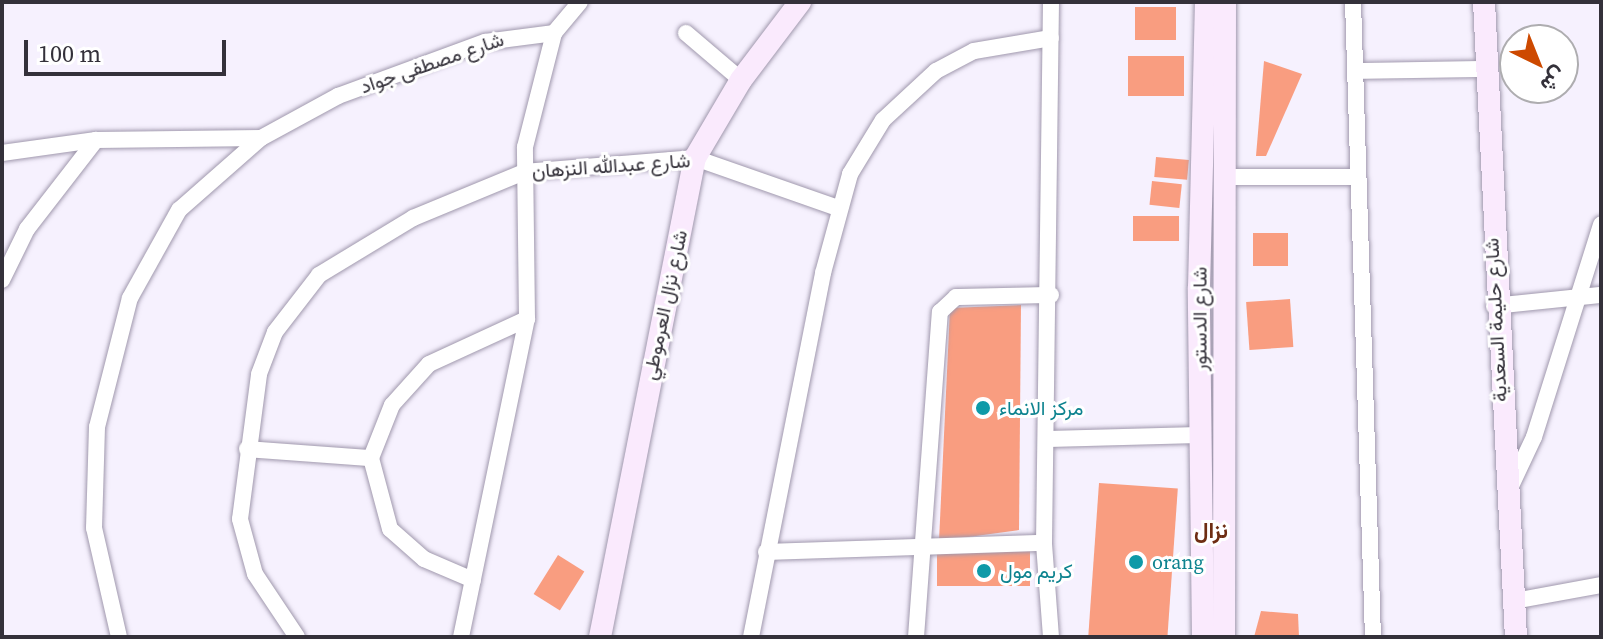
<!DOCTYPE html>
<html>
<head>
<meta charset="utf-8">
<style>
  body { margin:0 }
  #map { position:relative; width:1603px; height:639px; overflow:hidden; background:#f6f1fe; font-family:"Source Serif 4",Vazirmatn,serif }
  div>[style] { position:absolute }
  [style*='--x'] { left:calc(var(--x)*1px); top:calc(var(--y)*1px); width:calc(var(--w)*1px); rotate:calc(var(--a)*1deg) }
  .building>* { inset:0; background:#f99d80; transform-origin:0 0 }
  .roads { filter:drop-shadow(0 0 2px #a098ad) drop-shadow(0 0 2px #a098ad) }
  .street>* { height:16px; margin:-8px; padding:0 8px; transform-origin:8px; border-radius:8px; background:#fff }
  .secondary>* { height:22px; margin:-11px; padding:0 11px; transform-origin:11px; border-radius:11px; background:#faeafd }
  .dots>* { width:22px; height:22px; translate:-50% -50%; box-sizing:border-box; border:4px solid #fff; border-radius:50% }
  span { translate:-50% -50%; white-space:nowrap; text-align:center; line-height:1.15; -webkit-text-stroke:6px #fff; paint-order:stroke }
  .street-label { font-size:20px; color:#34313a }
  .culture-label { font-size:20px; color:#0d838f }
  .left { translate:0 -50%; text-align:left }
  .neighbourhood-label { font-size:22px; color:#6e2d13; font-weight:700 }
  .frame { position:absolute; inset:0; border:4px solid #34313a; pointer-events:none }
  .north { position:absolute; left:1499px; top:24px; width:80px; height:80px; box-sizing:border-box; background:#fff; border:2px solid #aeadb0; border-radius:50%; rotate:137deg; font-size:22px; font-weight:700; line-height:32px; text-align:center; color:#34313a }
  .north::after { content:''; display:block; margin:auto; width:28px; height:36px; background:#cd4900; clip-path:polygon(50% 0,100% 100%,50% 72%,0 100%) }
  .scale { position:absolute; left:24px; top:40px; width:202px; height:36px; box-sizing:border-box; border:4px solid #34313a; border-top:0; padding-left:10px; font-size:24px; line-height:28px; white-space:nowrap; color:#34313a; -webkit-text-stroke:6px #fff; paint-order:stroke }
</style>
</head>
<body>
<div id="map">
  <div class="building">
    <i style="left:1135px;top:7px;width:41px;height:33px"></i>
    <i style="left:1128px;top:56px;width:56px;height:40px"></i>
    <i style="clip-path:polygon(1264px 61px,1302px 74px,1266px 156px,1256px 156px)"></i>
    <i style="left:1156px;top:157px;width:33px;height:20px;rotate:5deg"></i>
    <i style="left:1152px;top:181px;width:30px;height:24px;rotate:6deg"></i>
    <i style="left:1179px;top:216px;width:25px;height:46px;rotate:90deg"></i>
    <i style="left:1253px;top:233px;width:35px;height:33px"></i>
    <i style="left:1290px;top:299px;width:48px;height:44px;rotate:86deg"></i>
    <i style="clip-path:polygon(1021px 305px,1019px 530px,939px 541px,950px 308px)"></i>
    <i style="left:1099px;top:483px;width:79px;height:154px;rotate:4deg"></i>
    <i style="left:1030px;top:548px;width:38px;height:93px;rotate:90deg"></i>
    <i style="left:558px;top:555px;width:31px;height:46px;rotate:32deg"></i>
    <i style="clip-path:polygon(1261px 611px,1298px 614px,1299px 637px,1254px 637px)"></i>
  </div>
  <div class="roads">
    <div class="street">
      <i style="--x:1353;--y:2;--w:635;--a:88.2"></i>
      <i style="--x:686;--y:33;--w:72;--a:40.5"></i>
      <i style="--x:1356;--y:71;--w:131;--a:-0.9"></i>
      <i style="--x:2;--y:153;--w:95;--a:-7.9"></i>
      <i style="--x:96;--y:140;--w:165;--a:-0.7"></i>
      <i style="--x:1223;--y:177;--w:132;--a:0"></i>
      <i style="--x:2;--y:280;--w:57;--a:-63.9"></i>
      <i style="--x:27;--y:229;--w:113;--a:-52.2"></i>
      <i style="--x:1494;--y:306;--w:108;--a:-5.9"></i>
      <i style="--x:1047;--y:439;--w:153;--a:-1.5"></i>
      <i style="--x:247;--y:449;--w:124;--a:4.2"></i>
      <i style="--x:1510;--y:488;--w:56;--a:-64.8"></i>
      <i style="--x:1534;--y:437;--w:223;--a:-72.5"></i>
      <i style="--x:766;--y:552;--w:278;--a:-1.9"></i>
      <i style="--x:473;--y:580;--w:53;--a:-156.8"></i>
      <i style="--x:424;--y:559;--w:45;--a:-138.6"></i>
      <i style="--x:390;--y:529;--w:73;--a:-105"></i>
      <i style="--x:371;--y:458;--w:57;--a:-68.4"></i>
      <i style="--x:392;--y:405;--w:55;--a:-47.9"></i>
      <i style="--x:429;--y:364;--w:108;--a:-24.7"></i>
      <i style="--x:1514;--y:601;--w:88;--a:-10.4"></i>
      <i style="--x:119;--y:637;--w:112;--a:-102.9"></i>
      <i style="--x:94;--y:528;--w:101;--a:-88.3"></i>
      <i style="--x:97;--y:427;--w:133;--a:-75.7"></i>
      <i style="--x:130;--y:298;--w:101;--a:-60.9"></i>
      <i style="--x:179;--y:210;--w:109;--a:-41.3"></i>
      <i style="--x:261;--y:138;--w:88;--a:-28.6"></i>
      <i style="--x:338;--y:96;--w:157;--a:-20.2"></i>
      <i style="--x:485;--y:42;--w:70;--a:-7.4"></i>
      <i style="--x:297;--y:637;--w:76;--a:-123.7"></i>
      <i style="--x:255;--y:574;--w:57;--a:-105.3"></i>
      <i style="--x:240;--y:519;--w:146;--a:-82.5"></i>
      <i style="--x:259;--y:374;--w:45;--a:-69.1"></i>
      <i style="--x:275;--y:332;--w:72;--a:-52.3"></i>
      <i style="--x:319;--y:275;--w:110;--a:-31.2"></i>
      <i style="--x:413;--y:218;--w:120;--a:-22.5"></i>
      <i style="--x:524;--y:172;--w:172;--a:-4.7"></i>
      <i style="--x:695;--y:158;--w:151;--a:19.3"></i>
      <i style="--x:461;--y:637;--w:325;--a:-78.3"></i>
      <i style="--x:527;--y:319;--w:172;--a:-90.7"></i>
      <i style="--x:525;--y:147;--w:118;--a:-75.7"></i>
      <i style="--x:554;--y:33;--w:40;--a:-50"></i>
      <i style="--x:751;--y:637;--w:371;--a:-78.8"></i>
      <i style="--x:823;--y:273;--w:103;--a:-74.7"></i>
      <i style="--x:850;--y:174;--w:63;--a:-58.6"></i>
      <i style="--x:883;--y:120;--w:72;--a:-42.8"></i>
      <i style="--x:936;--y:71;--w:43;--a:-27.8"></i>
      <i style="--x:974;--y:51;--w:78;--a:-9.6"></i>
      <i style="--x:916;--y:637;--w:326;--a:-85.8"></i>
      <i style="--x:940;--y:312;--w:22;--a:-43"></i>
      <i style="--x:956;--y:297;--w:95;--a:-1.2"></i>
      <i style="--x:1051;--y:637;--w:94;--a:-94.3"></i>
      <i style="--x:1044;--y:543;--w:541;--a:-89.26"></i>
    </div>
    <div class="secondary">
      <i style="--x:1484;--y:2;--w:636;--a:87.12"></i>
      <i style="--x:600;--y:637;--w:488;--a:-78.8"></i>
      <i style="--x:695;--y:158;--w:91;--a:-59.5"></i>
      <i style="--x:741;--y:80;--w:98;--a:-52.9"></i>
      <i style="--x:1203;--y:637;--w:349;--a:-90.7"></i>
      <i style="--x:1199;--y:288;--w:286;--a:-88.6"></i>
      <i style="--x:1224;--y:637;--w:635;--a:-89.91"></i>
    </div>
  </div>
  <div class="dots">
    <i style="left:983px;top:408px;background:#0f9aa8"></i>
    <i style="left:1136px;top:562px;background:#0f9aa8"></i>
    <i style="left:984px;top:571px;background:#0f9aa8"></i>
  </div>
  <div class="street-label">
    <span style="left:432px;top:63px;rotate:-19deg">شارع مصطفى جواد</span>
    <span style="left:611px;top:166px;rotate:-4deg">شارع عبدالله النزهان</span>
    <span style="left:665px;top:305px;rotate:-78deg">شارع نزال العرموطي</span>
    <span style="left:1200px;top:319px;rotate:-90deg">شارع الدستور</span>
    <span style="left:1496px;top:320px;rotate:-93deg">شارع حليمة السعدية</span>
  </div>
  <div class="culture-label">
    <span class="left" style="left:999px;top:408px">مركز الانماء</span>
    <span class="left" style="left:1152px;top:562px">orang</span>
    <span class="left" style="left:1000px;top:571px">كريم مول</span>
  </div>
  <div class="neighbourhood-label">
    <span style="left:1211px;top:531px">نزال</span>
  </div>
  <div class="frame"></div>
  <div class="north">ش</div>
  <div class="scale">100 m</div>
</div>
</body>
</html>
